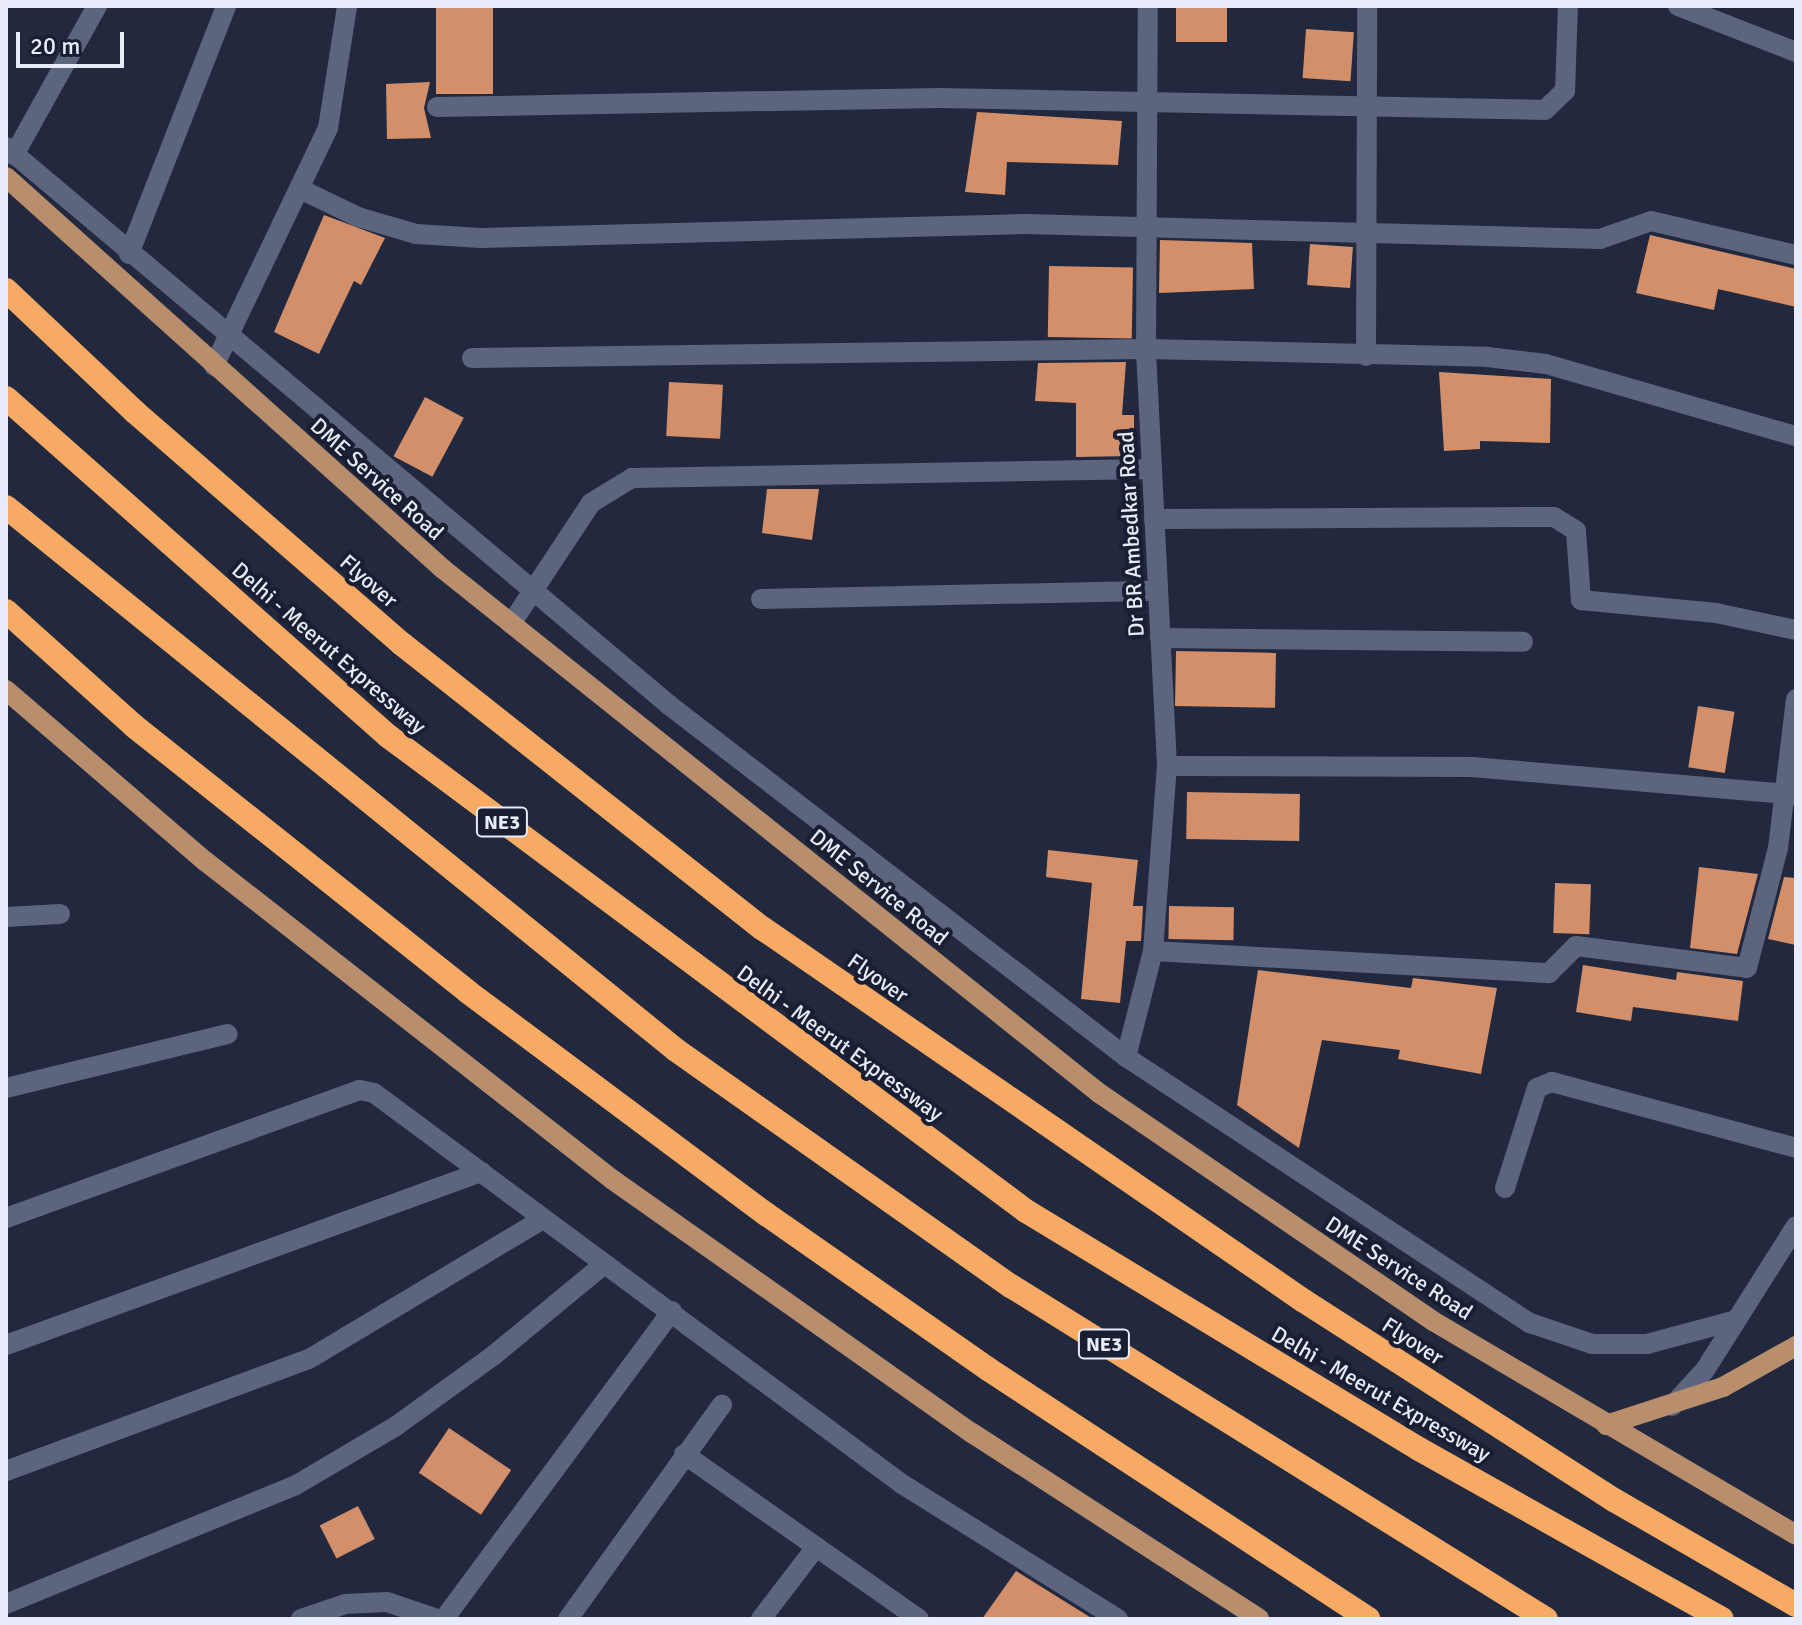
<!DOCTYPE html>
<html>
<head>
<meta charset="utf-8">
<style>
  body { margin:0 }
  #map { position:relative; width:1802px; height:1625px; overflow:hidden; background:#22283e; font-family:Signika,sans-serif }
  div>[style] { position:absolute }
  [style*='--x'] { left:calc(var(--x)*1px); top:calc(var(--y)*1px); width:calc(var(--w)*1px); rotate:calc(var(--a)*1deg) }
  .building>* { inset:0; background:#d28f6a; transform-origin:0 0 }
  .minor>* { height:20px; margin:-10px; padding:0 10px; transform-origin:10px; border-radius:10px; background:#5d647d }
  .major>* { height:20px; margin:-10px; padding:0 10px; transform-origin:10px; border-radius:10px; background:#b98e6d }
  .highway>* { height:24px; margin:-12px; padding:0 12px; transform-origin:12px; border-radius:12px; background:#f7aa63 }
  span { translate:-50% -50%; white-space:nowrap; text-align:center; line-height:1.15; -webkit-text-stroke:8px #191e33; paint-order:stroke }
  .shield-label span { padding:2px 6px; background:#191e33; border:2px solid; border-radius:6px; -webkit-text-stroke-width:0 }
  .shield-label { font-size:20px; color:#e7ebfa; font-weight:700 }
  .street-label { font-size:22px; color:#e7ebfa }
  .frame { position:absolute; inset:0; border:8px solid #e7ebfa; pointer-events:none }
  .scale { position:absolute; left:16px; top:32px; width:108px; height:36px; box-sizing:border-box; border:4px solid #e7ebfa; border-top:0; padding-left:10px; font-size:24px; line-height:28px; white-space:nowrap; color:#e7ebfa; -webkit-text-stroke:6px #191e33; paint-order:stroke }
</style>
</head>
<body>
<div id="map">
  <div class="building">
    <i style="left:436px;top:6px;width:57px;height:88px"></i>
    <i style="left:1176px;top:6px;width:51px;height:36px"></i>
    <i style="left:1306px;top:29px;width:48px;height:49px;rotate:4deg"></i>
    <i style="clip-path:polygon(430px 82px,424px 108px,431px 138px,387px 139px,386px 84px)"></i>
    <i style="clip-path:polygon(977px 112px,1122px 121px,1118px 165px,1007px 162px,1005px 195px,965px 192px)"></i>
    <i style="clip-path:polygon(324px 215px,385px 238px,361px 285px,354px 281px,319px 354px,274px 332px)"></i>
    <i style="clip-path:polygon(1650px 235px,1796px 269px,1796px 307px,1718px 289px,1714px 310px,1636px 293px)"></i>
    <i style="clip-path:polygon(1160px 240px,1252px 243px,1254px 289px,1159px 293px)"></i>
    <i style="left:1310px;top:244px;width:43px;height:41px;rotate:4deg"></i>
    <i style="left:1049px;top:266px;width:84px;height:71px;rotate:1deg"></i>
    <i style="clip-path:polygon(1126px 362px,1122px 415px,1134px 415px,1134px 456px,1076px 457px,1076px 403px,1035px 401px,1038px 363px)"></i>
    <i style="clip-path:polygon(1439px 372px,1551px 379px,1550px 443px,1480px 441px,1480px 449px,1444px 451px)"></i>
    <i style="left:669px;top:382px;width:54px;height:54px;rotate:3deg"></i>
    <i style="left:425px;top:397px;width:44px;height:67px;rotate:28deg"></i>
    <i style="clip-path:polygon(767px 489px,819px 489px,812px 540px,762px 533px)"></i>
    <i style="left:1176px;top:651px;width:100px;height:55px;rotate:1deg"></i>
    <i style="left:1698px;top:706px;width:37px;height:62px;rotate:9deg"></i>
    <i style="left:1187px;top:792px;width:113px;height:47px;rotate:1deg"></i>
    <i style="clip-path:polygon(1048px 850px,1138px 860px,1133px 906px,1143px 906px,1141px 941px,1126px 941px,1120px 1003px,1081px 999px,1092px 883px,1046px 877px)"></i>
    <i style="clip-path:polygon(1699px 867px,1758px 874px,1737px 954px,1690px 948px)"></i>
    <i style="clip-path:polygon(1784px 877px,1796px 878px,1796px 945px,1768px 939px)"></i>
    <i style="left:1555px;top:883px;width:36px;height:50px;rotate:2deg"></i>
    <i style="left:1169px;top:906px;width:65px;height:33px;rotate:1deg"></i>
    <i style="clip-path:polygon(1583px 965px,1676px 980px,1677px 972px,1743px 981px,1738px 1021px,1633px 1007px,1631px 1021px,1576px 1012px)"></i>
    <i style="clip-path:polygon(1258px 970px,1411px 988px,1413px 978px,1497px 988px,1481px 1074px,1398px 1059px,1400px 1050px,1322px 1040px,1299px 1148px,1237px 1105px)"></i>
    <i style="left:449px;top:1428px;width:75px;height:54px;rotate:34deg"></i>
    <i style="left:358px;top:1506px;width:37px;height:43px;rotate:63deg"></i>
    <i style="clip-path:polygon(1016px 1571px,1093px 1619px,982px 1619px)"></i>
  </div>
  <div class="minor">
    <i style="--x:1678;--y:6;--w:127;--a:21.3"></i>
    <i style="--x:437;--y:107;--w:502;--a:-1.03"></i>
    <i style="--x:939;--y:98;--w:606;--a:1.13"></i>
    <i style="--x:1545;--y:110;--w:28;--a:-44"></i>
    <i style="--x:1565;--y:91;--w:85;--a:-88"></i>
    <i style="--x:6;--y:147;--w:867;--a:40.08"></i>
    <i style="--x:669;--y:705;--w:577;--a:37.6"></i>
    <i style="--x:1126;--y:1057;--w:484;--a:33.4"></i>
    <i style="--x:1530;--y:1323;--w:65;--a:18.7"></i>
    <i style="--x:1592;--y:1344;--w:55;--a:0"></i>
    <i style="--x:1647;--y:1344;--w:92;--a:-15.1"></i>
    <i style="--x:14;--y:155;--w:171;--a:-60.9"></i>
    <i style="--x:300;--y:189;--w:64;--a:25.8"></i>
    <i style="--x:358;--y:217;--w:60;--a:16.3"></i>
    <i style="--x:416;--y:234;--w:65;--a:3.5"></i>
    <i style="--x:481;--y:238;--w:545;--a:-1.47"></i>
    <i style="--x:1026;--y:224;--w:574;--a:1.5"></i>
    <i style="--x:1600;--y:239;--w:54;--a:-19.4"></i>
    <i style="--x:1651;--y:221;--w:149;--a:13.2"></i>
    <i style="--x:129;--y:254;--w:266;--a:-68.6"></i>
    <i style="--x:1366;--y:356;--w:350;--a:-89.8"></i>
    <i style="--x:472;--y:358;--w:674;--a:-0.77"></i>
    <i style="--x:1146;--y:349;--w:341;--a:1.3"></i>
    <i style="--x:1487;--y:357;--w:59;--a:6.8"></i>
    <i style="--x:1546;--y:364;--w:260;--a:16.1"></i>
    <i style="--x:214;--y:366;--w:264;--a:-64.4"></i>
    <i style="--x:328;--y:128;--w:123;--a:-81.1"></i>
    <i style="--x:1154;--y:519;--w:400;--a:-0.3"></i>
    <i style="--x:1554;--y:517;--w:26;--a:32"></i>
    <i style="--x:1576;--y:531;--w:69;--a:85.9"></i>
    <i style="--x:1581;--y:600;--w:136;--a:5.5"></i>
    <i style="--x:1716;--y:613;--w:82;--a:12"></i>
    <i style="--x:761;--y:599;--w:396;--a:-1.2"></i>
    <i style="--x:511;--y:624;--w:145;--a:-56.5"></i>
    <i style="--x:591;--y:503;--w:48;--a:-31.4"></i>
    <i style="--x:632;--y:478;--w:520;--a:-0.99"></i>
    <i style="--x:1160;--y:638;--w:363;--a:0.6"></i>
    <i style="--x:1167;--y:766;--w:305;--a:0.2"></i>
    <i style="--x:1472;--y:767;--w:325;--a:4.9"></i>
    <i style="--x:6;--y:917;--w:54;--a:-3.2"></i>
    <i style="--x:1153;--y:951;--w:397;--a:3.2"></i>
    <i style="--x:1549;--y:973;--w:38;--a:-45"></i>
    <i style="--x:1576;--y:946;--w:172;--a:7.3"></i>
    <i style="--x:1747;--y:968;--w:124;--a:-75.5"></i>
    <i style="--x:1778;--y:848;--w:150;--a:-83.1"></i>
    <i style="--x:1126;--y:1057;--w:109;--a:-75.7"></i>
    <i style="--x:1153;--y:951;--w:186;--a:-85.7"></i>
    <i style="--x:1167;--y:766;--w:418;--a:-92.9"></i>
    <i style="--x:1146;--y:349;--w:343;--a:-89.7"></i>
    <i style="--x:6;--y:1088;--w:228;--a:-13.7"></i>
    <i style="--x:1505;--y:1188;--w:105;--a:-72.3"></i>
    <i style="--x:1537;--y:1088;--w:16;--a:-22"></i>
    <i style="--x:1552;--y:1082;--w:253;--a:15.1"></i>
    <i style="--x:6;--y:1218;--w:376;--a:-19.9"></i>
    <i style="--x:360;--y:1090;--w:14;--a:12"></i>
    <i style="--x:374;--y:1093;--w:657;--a:36.52"></i>
    <i style="--x:902;--y:1484;--w:255;--a:32"></i>
    <i style="--x:6;--y:1345;--w:506;--a:-20.01"></i>
    <i style="--x:1672;--y:1406;--w:49;--a:-47.5"></i>
    <i style="--x:1705;--y:1370;--w:170;--a:-57.7"></i>
    <i style="--x:684;--y:1454;--w:287;--a:35.1"></i>
    <i style="--x:6;--y:1471;--w:323;--a:-20.3"></i>
    <i style="--x:309;--y:1359;--w:273;--a:-30.9"></i>
    <i style="--x:6;--y:1604;--w:313;--a:-22.3"></i>
    <i style="--x:296;--y:1485;--w:116;--a:-30.5"></i>
    <i style="--x:396;--y:1426;--w:121;--a:-35.9"></i>
    <i style="--x:494;--y:1355;--w:141;--a:-39.5"></i>
    <i style="--x:301;--y:1619;--w:46;--a:-18.8"></i>
    <i style="--x:345;--y:1604;--w:42;--a:-2.7"></i>
    <i style="--x:387;--y:1602;--w:53;--a:18.8"></i>
    <i style="--x:444;--y:1619;--w:383;--a:-53.5"></i>
    <i style="--x:568;--y:1619;--w:264;--a:-54.3"></i>
    <i style="--x:761;--y:1619;--w:91;--a:-52.6"></i>
  </div>
  <div class="major">
    <i style="--x:6;--y:177;--w:587;--a:41.89"></i>
    <i style="--x:443;--y:569;--w:840;--a:38.62"></i>
    <i style="--x:1099;--y:1093;--w:404;--a:34.3"></i>
    <i style="--x:1433;--y:1321;--w:421;--a:30.5"></i>
    <i style="--x:6;--y:690;--w:262;--a:40.7"></i>
    <i style="--x:205;--y:861;--w:518;--a:38.02"></i>
    <i style="--x:613;--y:1180;--w:439;--a:35.2"></i>
    <i style="--x:972;--y:1433;--w:342;--a:32.9"></i>
    <i style="--x:1606;--y:1425;--w:123;--a:-18"></i>
    <i style="--x:1723;--y:1387;--w:84;--a:-29.3"></i>
  </div>
  <div class="highway">
    <i style="--x:6;--y:290;--w:178;--a:43.4"></i>
    <i style="--x:135;--y:412;--w:354;--a:41"></i>
    <i style="--x:402;--y:644;--w:459;--a:38.3"></i>
    <i style="--x:762;--y:928;--w:658;--a:34.54"></i>
    <i style="--x:1304;--y:1301;--w:368;--a:32.7"></i>
    <i style="--x:1614;--y:1500;--w:210;--a:30"></i>
    <i style="--x:6;--y:398;--w:510;--a:41.5"></i>
    <i style="--x:388;--y:736;--w:795;--a:36.67"></i>
    <i style="--x:1026;--y:1211;--w:459;--a:31.2"></i>
    <i style="--x:1419;--y:1449;--w:347;--a:29.3"></i>
    <i style="--x:6;--y:507;--w:862;--a:39.02"></i>
    <i style="--x:676;--y:1050;--w:410;--a:35.2"></i>
    <i style="--x:1011;--y:1286;--w:630;--a:31.9"></i>
    <i style="--x:6;--y:611;--w:172;--a:41.9"></i>
    <i style="--x:134;--y:726;--w:427;--a:38.5"></i>
    <i style="--x:468;--y:992;--w:372;--a:36.7"></i>
    <i style="--x:766;--y:1214;--w:271;--a:34.9"></i>
    <i style="--x:988;--y:1369;--w:455;--a:33.3"></i>
  </div>
  <div class="shield-label">
    <span style="left:502px;top:822px">NE3</span>
    <span style="left:1104px;top:1344px">NE3</span>
  </div>
  <div class="street-label">
    <span style="left:377px;top:479px;rotate:42deg">DME Service Road</span>
    <span style="left:1131px;top:534px;rotate:-93deg">Dr BR Ambedkar Road</span>
    <span style="left:369px;top:581px;rotate:41deg">Flyover</span>
    <span style="left:329px;top:648px;rotate:41deg">Delhi - Meerut Expressway</span>
    <span style="left:879px;top:887px;rotate:39deg">DME Service Road</span>
    <span style="left:878px;top:978px;rotate:35deg">Flyover</span>
    <span style="left:840px;top:1043px;rotate:36deg">Delhi - Meerut Expressway</span>
    <span style="left:1399px;top:1268px;rotate:33deg">DME Service Road</span>
    <span style="left:1413px;top:1341px;rotate:33deg">Flyover</span>
    <span style="left:1381px;top:1394px;rotate:30deg">Delhi - Meerut Expressway</span>
  </div>
  <div class="frame"></div>
  <div class="scale">20 m</div>
</div>
</body>
</html>
